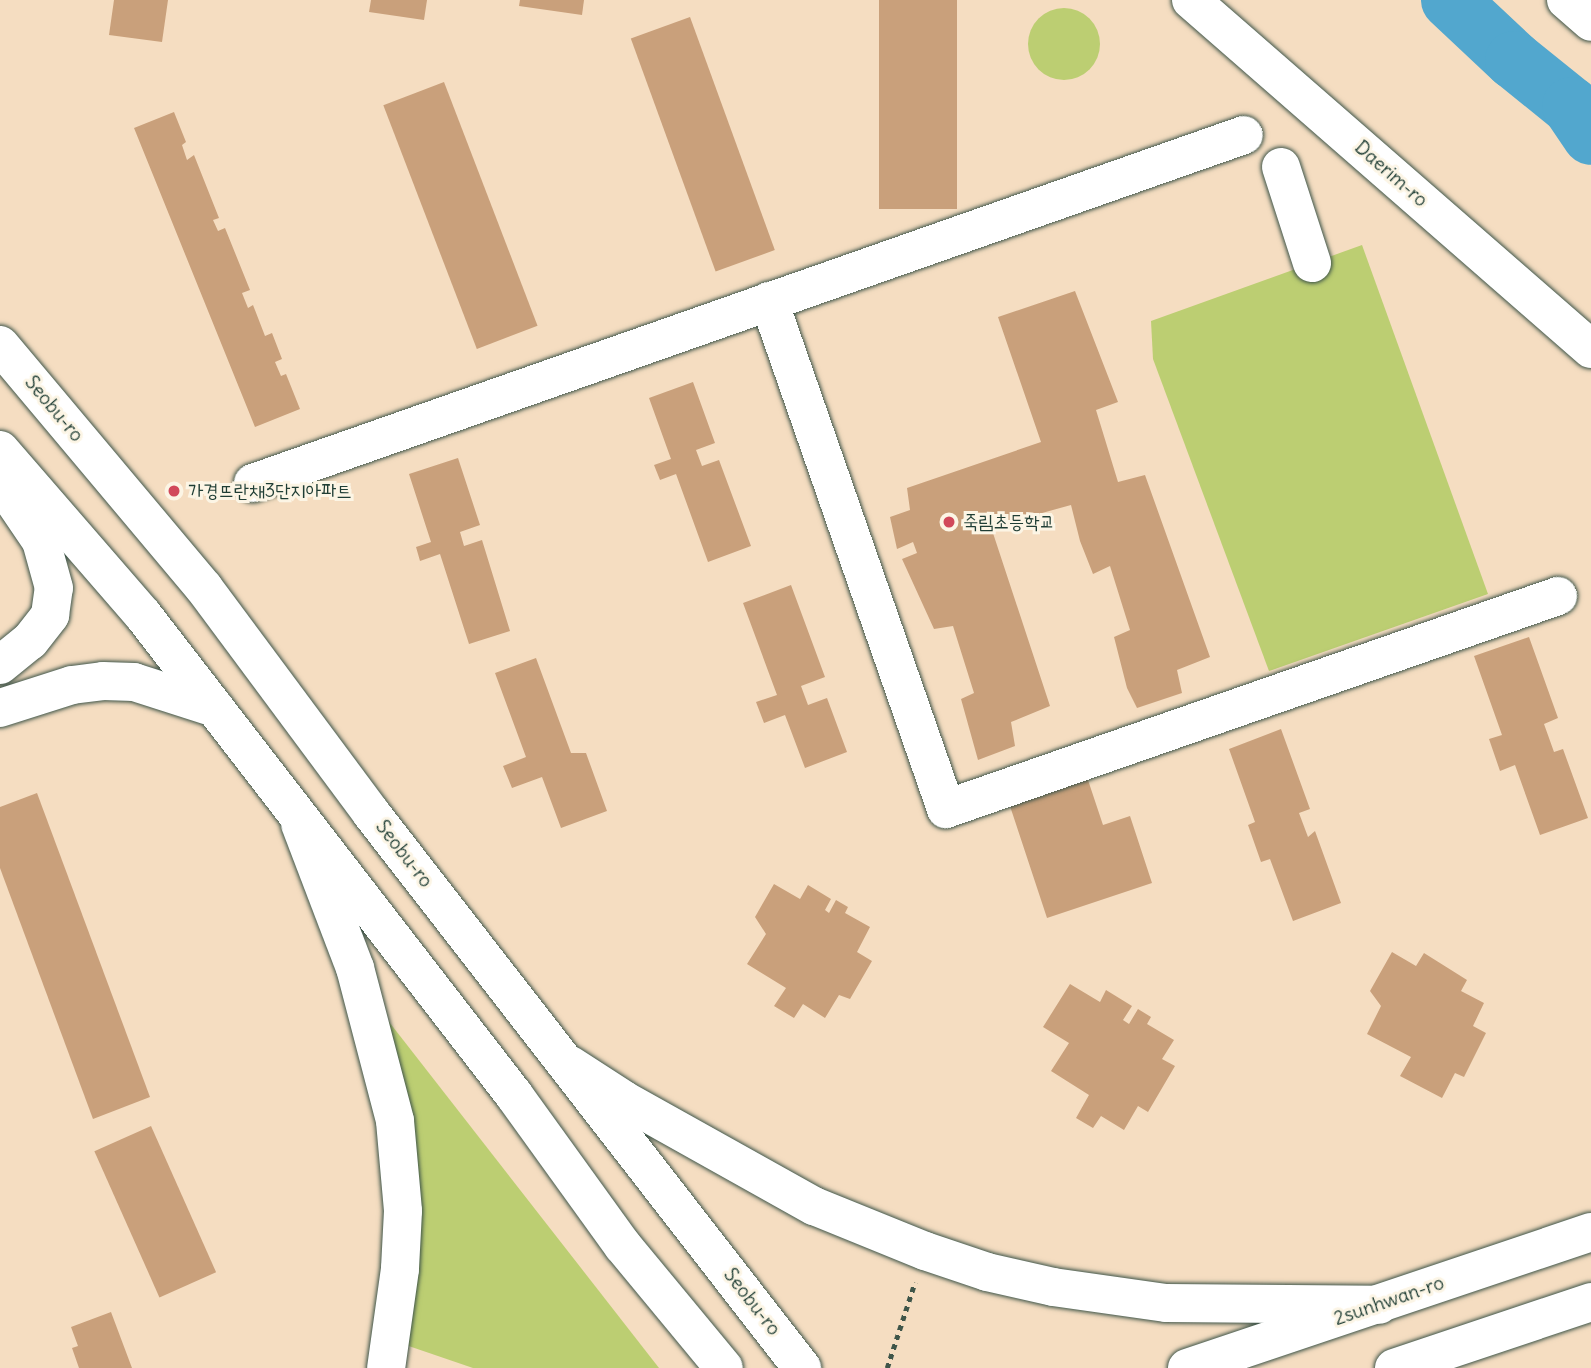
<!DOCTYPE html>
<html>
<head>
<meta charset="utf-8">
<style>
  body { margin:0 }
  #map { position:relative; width:1591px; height:1368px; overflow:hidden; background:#f5ddc1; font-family:Delius,"Poor Story",sans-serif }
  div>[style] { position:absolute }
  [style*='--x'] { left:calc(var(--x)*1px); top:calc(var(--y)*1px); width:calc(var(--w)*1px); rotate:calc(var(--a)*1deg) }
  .green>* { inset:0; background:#bcce72 }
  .round { border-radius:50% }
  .river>* { height:58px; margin:-29px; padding:0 29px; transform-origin:29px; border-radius:29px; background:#52a7ce }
  .building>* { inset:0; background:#c9a07b; transform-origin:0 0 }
  .path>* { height:4.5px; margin-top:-2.25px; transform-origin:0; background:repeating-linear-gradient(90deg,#3f5549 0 5px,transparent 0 10px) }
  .roads { filter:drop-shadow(0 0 2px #3f5549) drop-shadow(0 0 2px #3f5549) }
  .minor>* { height:38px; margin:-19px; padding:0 19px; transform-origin:19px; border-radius:19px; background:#fff }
  .major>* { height:38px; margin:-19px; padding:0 19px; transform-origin:19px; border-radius:19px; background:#fff }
  .dots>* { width:19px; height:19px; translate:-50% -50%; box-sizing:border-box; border:4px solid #fcf5e5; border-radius:50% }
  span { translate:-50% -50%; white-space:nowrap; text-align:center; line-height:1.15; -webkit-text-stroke:6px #fcf5e5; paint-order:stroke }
  .street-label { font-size:19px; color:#1f3d34 }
  .poi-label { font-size:19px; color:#1f3d34 }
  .left { translate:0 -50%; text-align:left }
</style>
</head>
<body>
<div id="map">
  <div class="green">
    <i class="round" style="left:1028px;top:8px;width:72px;height:72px"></i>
    <i style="clip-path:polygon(1362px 245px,1488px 594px,1269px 671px,1153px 359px,1151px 321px)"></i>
    <i style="clip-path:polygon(379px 1009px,659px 1368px,473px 1368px,394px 1341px)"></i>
  </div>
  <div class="river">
    <i style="--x:1450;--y:0;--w:88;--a:43.2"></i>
    <i style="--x:1514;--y:60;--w:73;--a:38.9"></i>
    <i style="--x:1571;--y:106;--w:36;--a:56"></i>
  </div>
  <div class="building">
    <i style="clip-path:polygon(114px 0,168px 0,162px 42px,109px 35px)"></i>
    <i style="clip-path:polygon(371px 0,427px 0,424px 20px,369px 12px)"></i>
    <i style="clip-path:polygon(520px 0,584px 0,582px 15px,519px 6px)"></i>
    <i style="left:879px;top:0;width:78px;height:209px"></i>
    <i style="left:690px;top:17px;width:248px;height:63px;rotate:70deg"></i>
    <i style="left:444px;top:82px;width:261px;height:65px;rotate:69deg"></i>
    <i style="clip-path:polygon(174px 112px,186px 142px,182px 145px,187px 160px,194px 155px,219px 218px,213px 220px,218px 231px,225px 228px,250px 290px,242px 293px,248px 308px,253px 305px,265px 336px,272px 333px,282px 359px,275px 362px,281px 376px,286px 374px,300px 409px,255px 427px,134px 128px)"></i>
    <i style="clip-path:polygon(1075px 291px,1118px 402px,1096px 410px,1118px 482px,1145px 475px,1210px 657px,1177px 670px,1182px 693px,1137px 708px,1127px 688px,1114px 637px,1130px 630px,1110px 566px,1093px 574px,1080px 541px,1071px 505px,991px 527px,1050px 706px,1011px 722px,1015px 746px,978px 760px,961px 699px,974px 693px,953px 626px,934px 629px,902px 559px,917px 553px,913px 542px,897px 549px,890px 517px,910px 510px,907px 488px,1041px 442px,998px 317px)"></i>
    <i style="clip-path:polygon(693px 382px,715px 443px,696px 450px,702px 466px,719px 460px,751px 546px,708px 562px,676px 474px,660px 480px,654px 465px,671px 459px,649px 398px)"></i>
    <i style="clip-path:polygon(458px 458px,480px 525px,460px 532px,464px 546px,482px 540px,510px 631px,469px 644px,440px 554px,420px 561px,416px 547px,431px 542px,409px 474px)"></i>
    <i style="clip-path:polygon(791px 585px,825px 677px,801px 686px,808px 705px,827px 698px,847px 752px,805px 768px,785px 715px,764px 723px,756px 702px,777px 695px,743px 603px)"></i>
    <i style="clip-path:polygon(1529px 637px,1558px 718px,1544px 724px,1554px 752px,1563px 749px,1588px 818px,1540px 835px,1515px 765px,1500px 771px,1489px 739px,1502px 735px,1474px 656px)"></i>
    <i style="clip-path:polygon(536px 658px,571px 753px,586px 753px,607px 811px,561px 828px,542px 777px,512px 788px,503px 766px,526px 757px,495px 673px)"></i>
    <i style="clip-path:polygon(1281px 729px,1310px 809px,1299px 813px,1308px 837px,1315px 831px,1341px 903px,1293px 921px,1270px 859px,1261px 862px,1248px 825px,1255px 822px,1229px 749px)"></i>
    <i style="clip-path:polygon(1085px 771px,1103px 825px,1130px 816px,1152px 883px,1047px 918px,1007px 797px)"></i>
    <i style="clip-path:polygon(37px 793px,150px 1097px,93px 1119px,0 868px,0 807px)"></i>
    <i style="clip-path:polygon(774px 884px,800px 899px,808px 885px,831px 899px,825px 910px,829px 913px,836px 900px,848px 907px,845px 913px,870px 927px,857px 952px,872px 961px,850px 999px,839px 995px,825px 1018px,803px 1004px,794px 1018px,774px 1006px,786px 988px,747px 964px,766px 934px,755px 917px)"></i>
    <i style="clip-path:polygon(1392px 952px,1416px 966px,1424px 953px,1467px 980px,1461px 991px,1484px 1003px,1473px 1026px,1486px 1033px,1464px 1077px,1455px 1073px,1442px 1098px,1400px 1076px,1411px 1057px,1367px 1034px,1381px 1006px,1370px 991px)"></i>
    <i style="clip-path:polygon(1070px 984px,1100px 1002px,1106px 990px,1132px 1006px,1123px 1020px,1129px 1024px,1138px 1009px,1151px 1017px,1147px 1024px,1174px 1040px,1162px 1059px,1175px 1066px,1148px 1112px,1138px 1106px,1124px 1130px,1101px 1116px,1093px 1128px,1076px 1118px,1089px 1095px,1051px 1071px,1069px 1043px,1043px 1027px)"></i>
    <i style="left:151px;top:1126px;width:160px;height:62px;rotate:66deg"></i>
    <i style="clip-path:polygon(111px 1312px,132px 1368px,79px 1368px,72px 1348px,78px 1346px,71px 1327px)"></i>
  </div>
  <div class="path">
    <i style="--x:887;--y:1368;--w:90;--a:-72"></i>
  </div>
  <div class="roads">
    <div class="minor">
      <i style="--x:1191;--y:0;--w:531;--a:41.1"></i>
      <i style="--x:1566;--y:0;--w:33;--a:41"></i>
      <i style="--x:1281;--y:167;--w:101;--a:72.1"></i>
      <i style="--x:769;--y:301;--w:538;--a:70.79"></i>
      <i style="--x:946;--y:809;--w:648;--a:-19.19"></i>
      <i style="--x:253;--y:483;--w:1050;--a:-19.35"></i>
      <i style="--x:300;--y:824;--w:154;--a:69.1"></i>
      <i style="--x:355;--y:968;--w:158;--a:75.3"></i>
      <i style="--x:395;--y:1121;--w:90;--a:84.9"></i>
      <i style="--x:403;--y:1211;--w:58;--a:93"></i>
      <i style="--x:400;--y:1269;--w:100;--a:98"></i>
      <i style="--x:570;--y:1065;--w:64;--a:32.9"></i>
      <i style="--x:624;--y:1100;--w:218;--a:29.2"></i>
      <i style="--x:814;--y:1206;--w:120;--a:22.1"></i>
      <i style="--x:925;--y:1251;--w:65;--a:18.7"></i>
      <i style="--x:987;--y:1272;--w:68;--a:12.8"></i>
      <i style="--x:1053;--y:1287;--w:114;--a:8.1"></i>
      <i style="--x:1166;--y:1303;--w:213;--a:0.5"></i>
      <i style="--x:1187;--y:1368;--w:426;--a:-18.6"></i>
      <i style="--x:1394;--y:1368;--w:208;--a:-18.5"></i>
    </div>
    <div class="major">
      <i style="--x:0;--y:345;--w:317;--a:50"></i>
      <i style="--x:204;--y:588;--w:280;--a:53.4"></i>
      <i style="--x:371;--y:813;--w:703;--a:52.17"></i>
      <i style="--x:0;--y:450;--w:218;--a:49.1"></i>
      <i style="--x:143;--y:615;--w:607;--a:52.3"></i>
      <i style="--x:514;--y:1095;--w:186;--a:54.2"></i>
      <i style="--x:623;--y:1246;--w:158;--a:50.4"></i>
      <i style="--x:0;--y:665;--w:38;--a:-39"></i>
      <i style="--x:30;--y:641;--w:33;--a:-52"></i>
      <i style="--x:50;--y:615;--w:27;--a:-82"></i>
      <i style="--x:54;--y:588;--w:49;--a:-105.5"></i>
      <i style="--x:41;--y:541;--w:64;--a:-124.2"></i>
      <i style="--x:0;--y:708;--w:76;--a:-17.7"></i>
      <i style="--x:72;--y:685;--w:31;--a:-7"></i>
      <i style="--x:103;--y:681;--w:31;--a:2"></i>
      <i style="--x:134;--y:682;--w:85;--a:17.8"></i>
    </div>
  </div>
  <div class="dots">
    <i style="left:174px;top:491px;background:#d1495b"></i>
    <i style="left:949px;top:522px;background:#d1495b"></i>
  </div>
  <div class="street-label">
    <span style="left:1391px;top:174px;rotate:41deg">Daerim-ro</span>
    <span style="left:54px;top:409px;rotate:50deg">Seobu-ro</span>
    <span style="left:404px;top:854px;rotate:52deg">Seobu-ro</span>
    <span style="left:1389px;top:1301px;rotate:-19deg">2sunhwan-ro</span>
    <span style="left:752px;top:1302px;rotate:52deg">Seobu-ro</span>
  </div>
  <div class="poi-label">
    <span class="left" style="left:188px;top:491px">가경뜨란채3단지아파트</span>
    <span class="left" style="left:963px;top:522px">죽림초등학교</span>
  </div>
</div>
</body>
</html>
